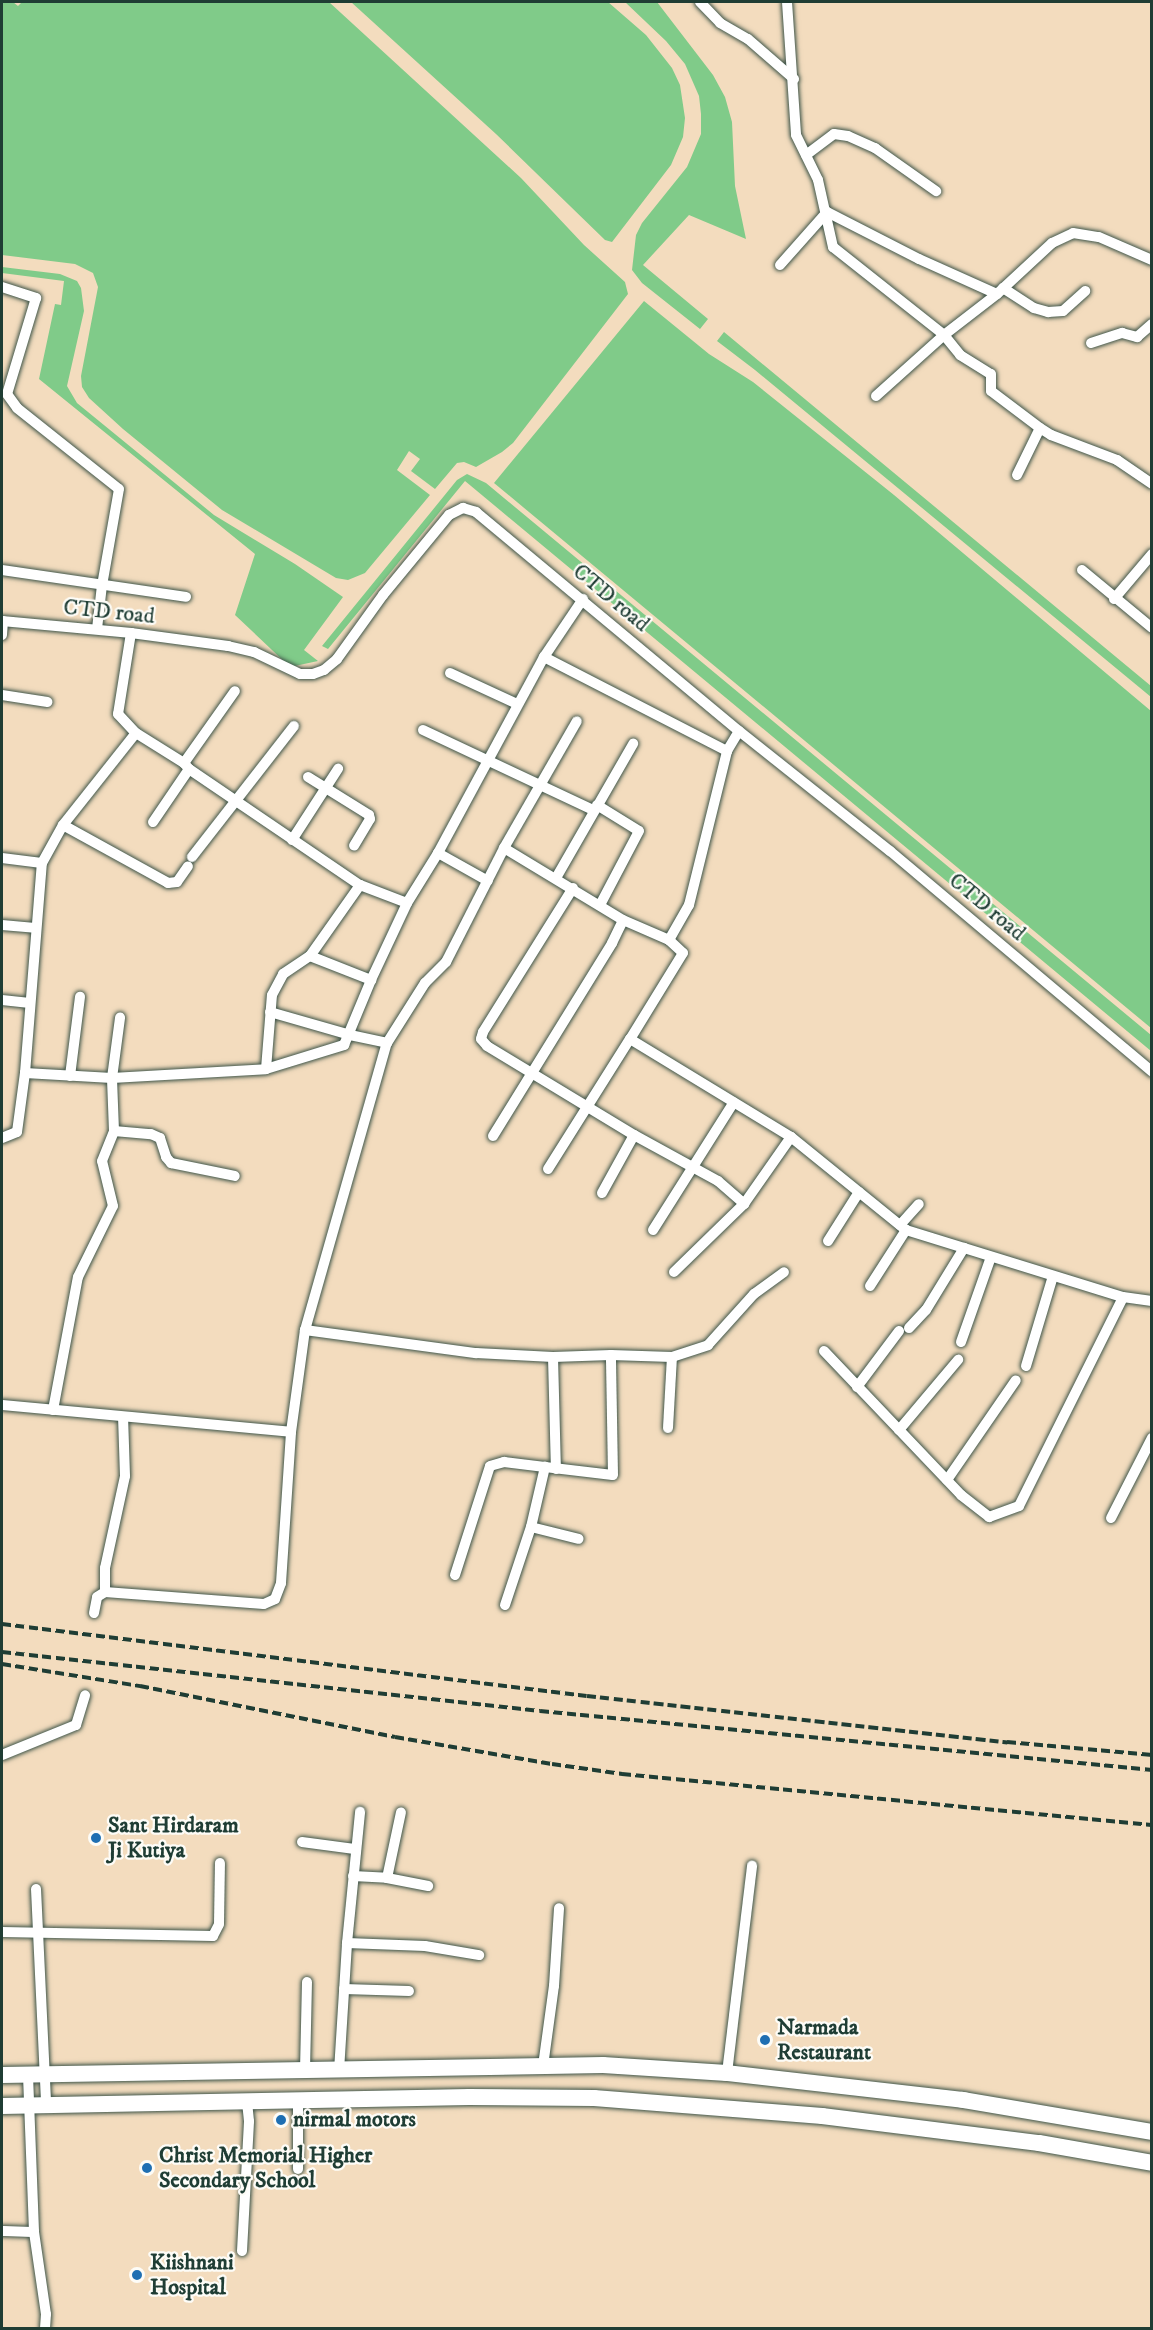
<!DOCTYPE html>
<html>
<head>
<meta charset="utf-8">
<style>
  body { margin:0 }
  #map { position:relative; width:1153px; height:2330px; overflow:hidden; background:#f3dcbe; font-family:"IM FELL DW Pica",serif }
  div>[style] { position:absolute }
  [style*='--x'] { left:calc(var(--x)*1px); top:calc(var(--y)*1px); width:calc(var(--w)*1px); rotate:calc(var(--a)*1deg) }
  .green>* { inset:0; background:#80cb89 }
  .roads { filter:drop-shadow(0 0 2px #3f5549) drop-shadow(0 0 2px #3f5549) }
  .street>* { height:10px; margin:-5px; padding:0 5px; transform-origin:5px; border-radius:5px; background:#fff }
  .primary>* { height:16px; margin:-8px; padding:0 8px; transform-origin:8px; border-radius:8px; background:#fff }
  .rail>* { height:4px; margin-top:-2px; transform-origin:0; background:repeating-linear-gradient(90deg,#1f3d34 0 9px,transparent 0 13.5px) }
  .dots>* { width:16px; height:16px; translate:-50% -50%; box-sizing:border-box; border:3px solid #fdfcf7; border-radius:50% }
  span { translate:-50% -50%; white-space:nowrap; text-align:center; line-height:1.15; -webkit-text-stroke:4.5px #fdfcf7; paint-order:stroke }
  .street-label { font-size:22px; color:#1f3d34 }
  .poi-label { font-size:22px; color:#1f3d34; font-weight:700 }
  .left { translate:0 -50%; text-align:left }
  .frame { position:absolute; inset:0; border:3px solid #1f3d34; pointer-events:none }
</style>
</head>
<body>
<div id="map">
  <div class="green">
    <i style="clip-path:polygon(2px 2px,13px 2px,18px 6px,22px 2px,329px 2px,521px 178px,584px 245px,625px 282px,628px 294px,513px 443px,502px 452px,476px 467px,464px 462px,457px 463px,435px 489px,411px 471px,420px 459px,409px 451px,397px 470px,430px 495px,365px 573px,348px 580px,336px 578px,222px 510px,123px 429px,89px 398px,82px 387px,81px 376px,98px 287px,93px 273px,75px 264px,2px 255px)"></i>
    <i style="clip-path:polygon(351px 2px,608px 2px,646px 35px,672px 68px,680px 85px,685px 118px,683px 137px,671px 165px,612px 242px,605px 240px,496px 134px)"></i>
    <i style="clip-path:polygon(625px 2px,657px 2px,713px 75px,725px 97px,732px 122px,735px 186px,746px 239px,689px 215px,643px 265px,708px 319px,700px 329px,642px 283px,632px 270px,636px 235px,642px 223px,687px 167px,701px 134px,701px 114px,699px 96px,685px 64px,666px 41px)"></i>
    <i style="clip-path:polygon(2px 267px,60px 274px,77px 281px,81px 288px,84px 311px,67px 386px,77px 403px,214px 515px,295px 564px,343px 597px,304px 650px,318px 661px,290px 667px,235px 615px,255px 554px,39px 379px,55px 304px,61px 305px,64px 281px,2px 273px)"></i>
    <i style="clip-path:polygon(644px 301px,709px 354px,753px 382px,894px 495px,1151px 711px,1151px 1028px,494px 483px)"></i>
    <i style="clip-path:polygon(724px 332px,1151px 686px,1151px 697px,755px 370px,717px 341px)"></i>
    <i style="clip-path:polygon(467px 474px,486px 483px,1151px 1035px,1151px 1051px,465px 481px,328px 649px,322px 646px,457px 480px)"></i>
  </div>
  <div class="roads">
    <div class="street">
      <i style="--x:700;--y:2;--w:29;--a:46"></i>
      <i style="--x:720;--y:23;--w:32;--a:30"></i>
      <i style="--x:748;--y:39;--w:61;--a:41"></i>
      <i style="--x:787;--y:2;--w:133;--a:86.1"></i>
      <i style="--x:796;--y:135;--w:50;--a:63.9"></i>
      <i style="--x:818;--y:180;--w:69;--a:77.4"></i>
      <i style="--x:833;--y:247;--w:142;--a:38.4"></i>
      <i style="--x:944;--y:335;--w:26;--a:51"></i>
      <i style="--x:960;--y:355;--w:36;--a:32"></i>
      <i style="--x:991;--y:374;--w:17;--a:90"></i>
      <i style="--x:991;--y:391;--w:61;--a:37.1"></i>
      <i style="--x:1040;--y:428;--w:13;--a:32"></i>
      <i style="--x:1051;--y:435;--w:71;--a:20.7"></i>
      <i style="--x:1117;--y:460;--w:42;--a:34.4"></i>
      <i style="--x:806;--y:155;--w:35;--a:-37"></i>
      <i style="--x:834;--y:134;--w:14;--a:8"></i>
      <i style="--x:848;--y:136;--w:30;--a:24"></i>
      <i style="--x:875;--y:148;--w:75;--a:35.2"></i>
      <i style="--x:780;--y:265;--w:71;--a:-48.4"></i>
      <i style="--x:827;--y:212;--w:103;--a:27.1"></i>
      <i style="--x:919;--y:259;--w:85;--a:24.2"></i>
      <i style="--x:2;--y:287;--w:36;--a:18"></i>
      <i style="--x:36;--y:298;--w:100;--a:106.8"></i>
      <i style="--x:7;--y:394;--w:17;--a:54"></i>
      <i style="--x:17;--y:408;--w:130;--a:38.5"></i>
      <i style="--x:119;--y:489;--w:97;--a:100"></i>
      <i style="--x:102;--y:585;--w:44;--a:96.5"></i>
      <i style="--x:1003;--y:288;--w:37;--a:33"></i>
      <i style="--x:1034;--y:308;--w:15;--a:16"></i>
      <i style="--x:1048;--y:312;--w:15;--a:-4"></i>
      <i style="--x:1063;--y:311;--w:30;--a:-42"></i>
      <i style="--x:1091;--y:343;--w:33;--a:-18"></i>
      <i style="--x:1122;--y:333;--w:16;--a:15"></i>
      <i style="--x:1137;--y:337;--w:20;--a:-41"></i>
      <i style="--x:876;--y:396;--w:91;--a:-41.9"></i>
      <i style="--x:944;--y:335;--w:67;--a:-37.7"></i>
      <i style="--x:997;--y:294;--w:75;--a:-42.8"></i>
      <i style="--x:1052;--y:243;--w:23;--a:-25"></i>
      <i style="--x:1073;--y:233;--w:26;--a:9"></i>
      <i style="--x:1099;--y:237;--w:58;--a:23.5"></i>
      <i style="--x:1017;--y:475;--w:52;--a:-63.9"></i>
      <i style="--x:2;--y:570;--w:186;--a:8.3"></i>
      <i style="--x:1082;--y:570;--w:91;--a:39.6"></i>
      <i style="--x:1114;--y:599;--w:59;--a:-49.8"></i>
      <i style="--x:2;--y:621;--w:130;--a:5.3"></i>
      <i style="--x:131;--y:633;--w:98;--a:7.6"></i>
      <i style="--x:228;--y:646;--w:27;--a:13"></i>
      <i style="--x:254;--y:652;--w:51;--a:25.6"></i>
      <i style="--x:300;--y:674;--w:13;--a:0"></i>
      <i style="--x:313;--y:674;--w:12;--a:-20"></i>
      <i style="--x:324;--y:670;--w:17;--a:-40"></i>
      <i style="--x:337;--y:659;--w:79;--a:-54.3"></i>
      <i style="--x:383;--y:595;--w:104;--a:-50.5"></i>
      <i style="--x:449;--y:515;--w:16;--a:-27"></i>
      <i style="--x:463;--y:508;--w:14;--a:17"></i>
      <i style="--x:476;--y:512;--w:342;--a:39.8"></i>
      <i style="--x:739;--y:731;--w:193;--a:38.5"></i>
      <i style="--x:890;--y:851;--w:343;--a:40.1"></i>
      <i style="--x:131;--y:633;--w:82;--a:99.1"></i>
      <i style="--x:118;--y:714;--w:26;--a:47"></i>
      <i style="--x:136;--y:733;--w:57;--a:32"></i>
      <i style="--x:184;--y:763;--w:8;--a:50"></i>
      <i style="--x:189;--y:769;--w:207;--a:34.2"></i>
      <i style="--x:360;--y:885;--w:50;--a:21"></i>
      <i style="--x:2;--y:635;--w:14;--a:-86"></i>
      <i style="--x:544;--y:657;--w:206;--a:27.2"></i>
      <i style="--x:450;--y:673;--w:74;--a:24.8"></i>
      <i style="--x:2;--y:695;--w:46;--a:8.8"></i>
      <i style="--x:423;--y:730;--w:188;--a:25.2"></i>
      <i style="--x:184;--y:763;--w:88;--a:-54.7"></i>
      <i style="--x:308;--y:777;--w:72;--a:31.9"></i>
      <i style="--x:369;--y:815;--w:4;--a:76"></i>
      <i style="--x:370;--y:819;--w:31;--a:121"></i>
      <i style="--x:597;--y:805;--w:49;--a:31.8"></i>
      <i style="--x:639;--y:831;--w:84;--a:117.8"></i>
      <i style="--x:153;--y:822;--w:64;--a:-55.8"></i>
      <i style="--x:63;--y:825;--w:120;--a:28.9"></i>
      <i style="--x:168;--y:883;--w:9;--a:-6"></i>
      <i style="--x:177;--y:882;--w:19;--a:-55"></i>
      <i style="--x:292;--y:840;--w:85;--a:-57.1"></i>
      <i style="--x:504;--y:848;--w:139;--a:31.2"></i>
      <i style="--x:623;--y:920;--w:50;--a:23.5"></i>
      <i style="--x:669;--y:940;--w:19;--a:43"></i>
      <i style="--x:683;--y:953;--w:101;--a:121.6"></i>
      <i style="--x:630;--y:1039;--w:188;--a:31.3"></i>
      <i style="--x:791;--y:1137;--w:148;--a:39"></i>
      <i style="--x:906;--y:1230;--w:227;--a:17.2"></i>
      <i style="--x:1123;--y:1297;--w:29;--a:8"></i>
      <i style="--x:438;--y:853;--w:57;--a:29.2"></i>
      <i style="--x:192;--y:857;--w:166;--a:-52.1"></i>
      <i style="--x:2;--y:858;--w:40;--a:7.1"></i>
      <i style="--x:556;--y:878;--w:155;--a:-60.1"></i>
      <i style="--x:573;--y:888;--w:170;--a:122"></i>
      <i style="--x:483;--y:1032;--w:7;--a:106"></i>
      <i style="--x:481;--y:1039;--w:9;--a:49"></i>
      <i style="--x:487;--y:1046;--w:172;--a:31.2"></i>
      <i style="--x:634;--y:1135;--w:96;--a:28.7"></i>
      <i style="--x:718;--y:1181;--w:35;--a:41"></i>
      <i style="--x:2;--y:925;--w:33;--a:5"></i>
      <i style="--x:669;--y:940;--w:40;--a:-60.3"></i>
      <i style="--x:689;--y:905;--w:159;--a:-76.1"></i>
      <i style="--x:727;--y:751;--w:23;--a:-59"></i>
      <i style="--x:310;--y:956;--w:66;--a:21.5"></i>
      <i style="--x:2;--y:1000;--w:28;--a:6"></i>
      <i style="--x:270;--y:1012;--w:83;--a:16"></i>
      <i style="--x:350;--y:1035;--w:38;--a:12"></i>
      <i style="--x:266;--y:1069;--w:74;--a:-85.4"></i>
      <i style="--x:272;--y:995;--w:24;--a:-62"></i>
      <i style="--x:283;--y:974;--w:32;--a:-34"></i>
      <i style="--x:310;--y:956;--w:87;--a:-54.8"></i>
      <i style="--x:25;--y:1073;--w:87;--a:3.3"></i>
      <i style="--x:112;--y:1078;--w:154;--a:-3.3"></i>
      <i style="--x:266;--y:1069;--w:82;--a:-17.1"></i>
      <i style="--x:344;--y:1045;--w:70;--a:-67.4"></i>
      <i style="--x:371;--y:980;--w:85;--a:-64.9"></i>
      <i style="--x:407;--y:903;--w:59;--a:-58.2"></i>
      <i style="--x:438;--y:853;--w:223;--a:-61.6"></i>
      <i style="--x:544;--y:657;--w:70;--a:-56.1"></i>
      <i style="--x:70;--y:1076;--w:80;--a:-82.8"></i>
      <i style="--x:114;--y:1131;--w:37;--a:5"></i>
      <i style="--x:151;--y:1134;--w:10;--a:24"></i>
      <i style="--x:160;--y:1138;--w:20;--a:72"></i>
      <i style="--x:166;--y:1157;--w:8;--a:50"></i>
      <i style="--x:171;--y:1163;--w:65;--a:11.5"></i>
      <i style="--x:493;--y:1136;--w:227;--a:-58.3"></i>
      <i style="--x:612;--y:943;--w:25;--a:-64"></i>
      <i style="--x:2;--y:1138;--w:16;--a:-22"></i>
      <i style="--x:17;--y:1132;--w:60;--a:-82.3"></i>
      <i style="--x:25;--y:1073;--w:211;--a:-85.4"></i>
      <i style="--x:42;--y:863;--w:43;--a:-61.1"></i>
      <i style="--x:63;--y:825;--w:117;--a:-51.6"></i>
      <i style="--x:548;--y:1169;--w:154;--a:-57.8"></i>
      <i style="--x:602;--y:1193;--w:66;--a:-61.1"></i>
      <i style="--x:900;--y:1225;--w:28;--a:-48"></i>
      <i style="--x:653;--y:1230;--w:151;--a:-57.7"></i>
      <i style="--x:828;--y:1241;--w:58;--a:-57.7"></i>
      <i style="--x:674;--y:1272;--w:98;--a:-44.2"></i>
      <i style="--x:744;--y:1204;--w:82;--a:-55"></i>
      <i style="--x:870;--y:1286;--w:67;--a:-57.3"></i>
      <i style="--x:909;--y:1328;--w:25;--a:-47"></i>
      <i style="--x:926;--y:1310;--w:73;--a:-58.5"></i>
      <i style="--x:305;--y:1330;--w:173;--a:7.7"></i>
      <i style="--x:476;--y:1353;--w:77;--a:3"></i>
      <i style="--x:553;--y:1357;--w:58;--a:-2"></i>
      <i style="--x:611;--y:1355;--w:61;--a:1.9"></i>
      <i style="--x:672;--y:1357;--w:38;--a:-18"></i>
      <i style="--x:708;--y:1345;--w:69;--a:-48"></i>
      <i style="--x:754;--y:1294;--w:37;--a:-36"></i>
      <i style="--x:961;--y:1342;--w:90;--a:-70.6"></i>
      <i style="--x:824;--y:1351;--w:199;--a:46.4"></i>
      <i style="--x:961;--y:1495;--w:36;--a:38"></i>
      <i style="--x:989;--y:1517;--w:32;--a:-20"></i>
      <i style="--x:1019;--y:1506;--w:233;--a:-63.5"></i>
      <i style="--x:553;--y:1357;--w:112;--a:88.5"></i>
      <i style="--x:1026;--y:1366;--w:94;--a:-73.3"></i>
      <i style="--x:857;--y:1387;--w:70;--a:-53.1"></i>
      <i style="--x:2;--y:1405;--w:290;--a:5.3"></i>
      <i style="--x:53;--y:1410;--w:135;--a:-79.4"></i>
      <i style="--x:78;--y:1277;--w:79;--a:-63.8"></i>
      <i style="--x:113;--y:1206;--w:46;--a:-103.7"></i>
      <i style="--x:102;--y:1161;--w:32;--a:-68"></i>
      <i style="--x:114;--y:1131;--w:53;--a:-92.2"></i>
      <i style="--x:112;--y:1078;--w:61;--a:-82.4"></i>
      <i style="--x:668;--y:1428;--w:71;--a:-86.8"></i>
      <i style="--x:899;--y:1430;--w:92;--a:-49.9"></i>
      <i style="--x:947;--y:1480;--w:121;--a:-55.4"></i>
      <i style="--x:1111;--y:1518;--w:90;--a:-62.9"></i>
      <i style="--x:531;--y:1527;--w:49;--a:14"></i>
      <i style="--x:455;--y:1575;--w:114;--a:-72.2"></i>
      <i style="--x:490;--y:1466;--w:15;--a:-16"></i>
      <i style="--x:504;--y:1462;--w:41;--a:7"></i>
      <i style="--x:105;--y:1592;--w:24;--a:-90"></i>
      <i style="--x:105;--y:1568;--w:94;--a:-77.7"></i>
      <i style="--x:125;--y:1476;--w:59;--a:-91.9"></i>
      <i style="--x:505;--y:1605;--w:82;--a:-71.6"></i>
      <i style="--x:531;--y:1527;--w:62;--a:-76.9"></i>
      <i style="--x:545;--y:1467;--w:68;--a:6.7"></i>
      <i style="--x:613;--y:1475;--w:120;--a:-91"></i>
      <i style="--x:94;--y:1613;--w:16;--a:-79"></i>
      <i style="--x:97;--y:1597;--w:9;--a:-32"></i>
      <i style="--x:105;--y:1592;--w:159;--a:4.3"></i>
      <i style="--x:264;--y:1604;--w:12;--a:-24"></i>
      <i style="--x:275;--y:1599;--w:17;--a:-69"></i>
      <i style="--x:281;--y:1583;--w:151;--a:-86.2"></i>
      <i style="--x:291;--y:1432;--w:103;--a:-82.2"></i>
      <i style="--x:305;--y:1330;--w:298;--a:-74.1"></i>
      <i style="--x:387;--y:1043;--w:71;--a:-57.7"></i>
      <i style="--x:425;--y:983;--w:30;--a:-45"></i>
      <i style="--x:446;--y:962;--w:128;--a:-63"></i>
      <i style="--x:504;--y:848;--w:146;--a:-60.1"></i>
      <i style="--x:2;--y:1755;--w:80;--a:-22.1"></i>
      <i style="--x:76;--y:1725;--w:31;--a:-73"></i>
      <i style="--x:302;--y:1842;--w:53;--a:7.5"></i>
      <i style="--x:353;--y:1876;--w:34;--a:3"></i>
      <i style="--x:387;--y:1878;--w:42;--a:11"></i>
      <i style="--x:387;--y:1878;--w:67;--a:-78"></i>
      <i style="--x:36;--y:1889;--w:215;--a:87.3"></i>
      <i style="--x:2;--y:1932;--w:211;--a:1.1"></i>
      <i style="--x:213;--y:1936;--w:13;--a:-63"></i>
      <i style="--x:219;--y:1924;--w:61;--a:-89.1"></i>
      <i style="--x:347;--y:1943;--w:78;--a:2.2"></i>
      <i style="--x:425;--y:1946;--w:55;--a:9.5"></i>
      <i style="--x:344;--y:1989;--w:65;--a:1.8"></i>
      <i style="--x:543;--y:2066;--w:81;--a:-82.2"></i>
      <i style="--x:554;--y:1986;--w:78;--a:-86.3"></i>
      <i style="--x:305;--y:2070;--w:88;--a:-88.7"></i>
      <i style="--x:339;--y:2071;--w:128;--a:-86.4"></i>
      <i style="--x:347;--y:1943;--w:132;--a:-84.3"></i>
      <i style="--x:727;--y:2073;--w:209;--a:-83.1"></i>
      <i style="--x:28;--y:2075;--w:157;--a:87.8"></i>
      <i style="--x:34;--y:2232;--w:83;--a:81.7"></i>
      <i style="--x:46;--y:2314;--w:14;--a:94"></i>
      <i style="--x:298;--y:2169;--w:68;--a:-90"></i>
      <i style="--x:2;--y:2231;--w:32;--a:2"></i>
      <i style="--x:242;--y:2251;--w:130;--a:-86.9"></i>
      <i style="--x:249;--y:2121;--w:19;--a:-96"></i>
    </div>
    <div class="primary">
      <i style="--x:2;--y:2075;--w:601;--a:-0.95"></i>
      <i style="--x:603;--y:2065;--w:124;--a:3.7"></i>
      <i style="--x:727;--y:2073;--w:238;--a:6.5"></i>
      <i style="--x:963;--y:2100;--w:192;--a:9.6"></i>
      <i style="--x:2;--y:2106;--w:467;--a:-1.1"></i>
      <i style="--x:469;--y:2097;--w:125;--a:0.5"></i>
      <i style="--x:594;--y:2098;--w:229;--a:4.5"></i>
      <i style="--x:822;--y:2116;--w:219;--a:7.1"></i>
      <i style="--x:1039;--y:2143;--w:115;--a:10"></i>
    </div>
  </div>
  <div class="rail">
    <i style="--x:2;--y:1624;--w:589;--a:7.02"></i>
    <i style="--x:587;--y:1696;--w:423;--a:6.3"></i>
    <i style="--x:1007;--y:1742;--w:146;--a:5.1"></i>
    <i style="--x:2;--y:1652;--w:541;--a:6.26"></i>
    <i style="--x:540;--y:1711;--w:615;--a:5.51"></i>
    <i style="--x:2;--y:1664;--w:140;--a:9.1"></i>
    <i style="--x:140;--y:1686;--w:260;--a:11.3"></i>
    <i style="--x:395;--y:1737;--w:159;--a:9.8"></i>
    <i style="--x:552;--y:1764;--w:71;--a:8.1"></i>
    <i style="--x:622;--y:1774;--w:532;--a:5.5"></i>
  </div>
  <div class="dots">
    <i style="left:96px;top:1838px;background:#1f6fb2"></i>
    <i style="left:765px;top:2040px;background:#1f6fb2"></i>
    <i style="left:281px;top:2120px;background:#1f6fb2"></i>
    <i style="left:147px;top:2168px;background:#1f6fb2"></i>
    <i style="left:137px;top:2275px;background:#1f6fb2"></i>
  </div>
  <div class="street-label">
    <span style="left:611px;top:598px;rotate:40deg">CTD road</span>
    <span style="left:109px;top:612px;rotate:6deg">CTD road</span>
    <span style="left:987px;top:907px;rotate:40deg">CTD road</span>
  </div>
  <div class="poi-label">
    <span class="left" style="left:108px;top:1838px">Sant Hirdaram<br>Ji Kutiya</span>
    <span class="left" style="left:777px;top:2040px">Narmada<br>Restaurant</span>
    <span class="left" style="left:293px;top:2120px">nirmal motors</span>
    <span class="left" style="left:159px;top:2168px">Christ Memorial Higher<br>Secondary School</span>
    <span class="left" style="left:150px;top:2275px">Kiishnani<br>Hospital</span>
  </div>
  <div class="frame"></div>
</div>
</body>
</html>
